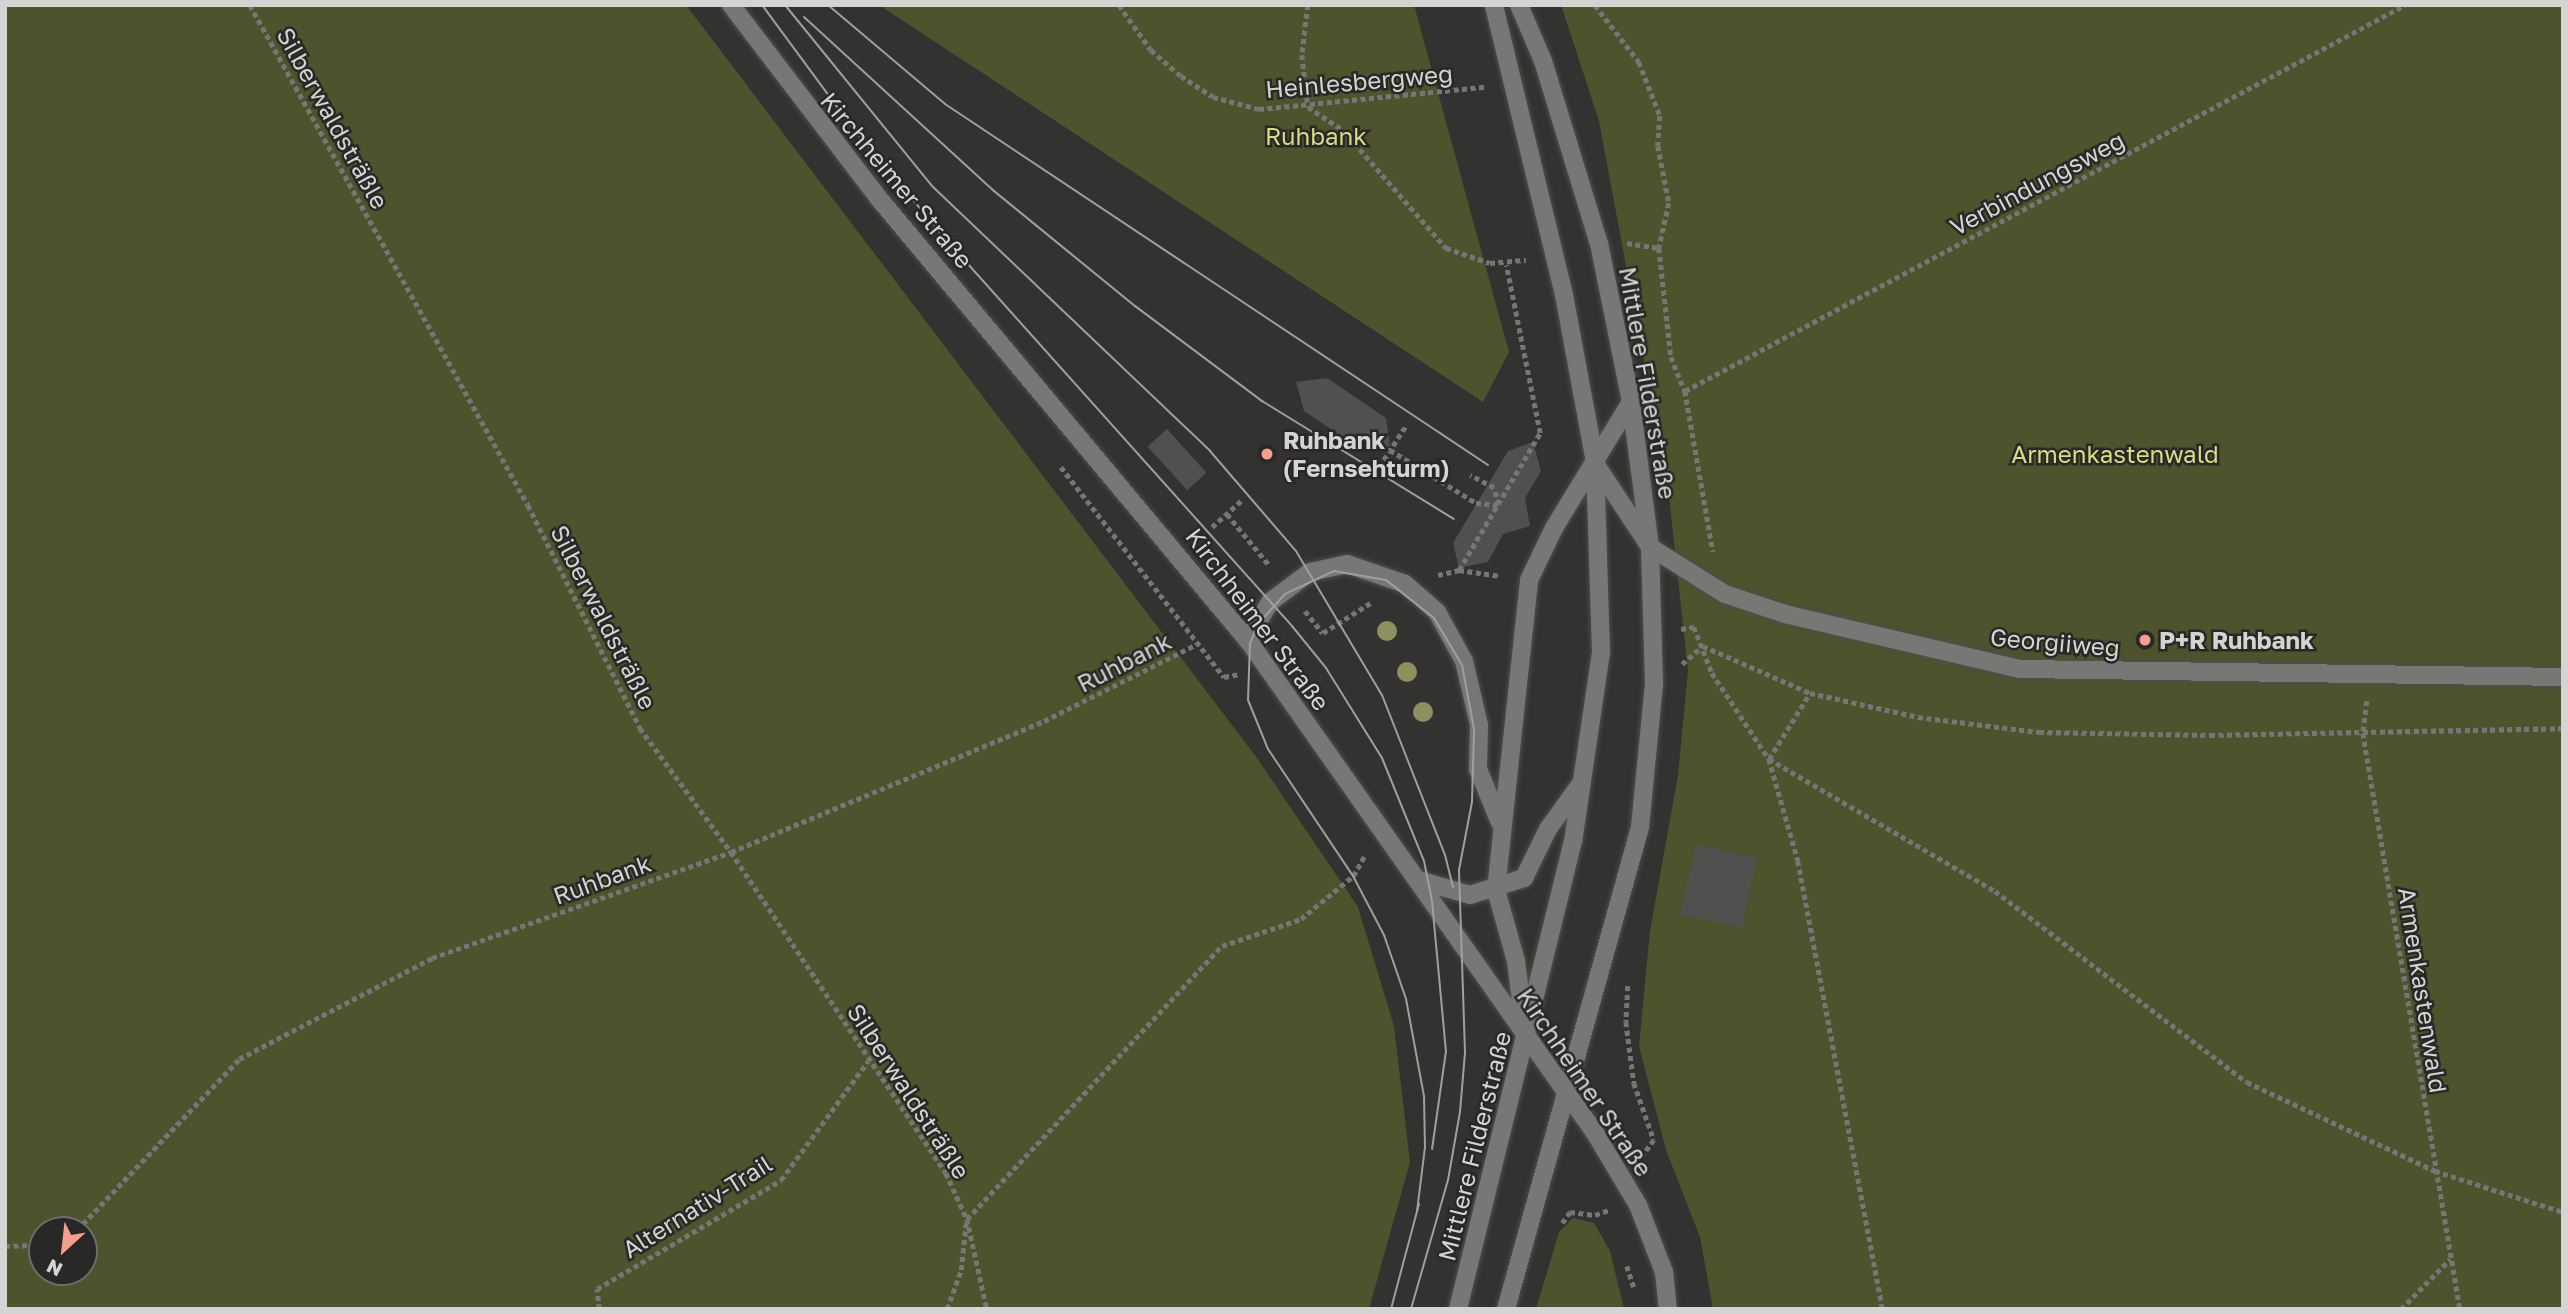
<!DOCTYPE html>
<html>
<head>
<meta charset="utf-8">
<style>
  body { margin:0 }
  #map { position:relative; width:2568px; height:1314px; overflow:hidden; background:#343230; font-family:"Golos Text",sans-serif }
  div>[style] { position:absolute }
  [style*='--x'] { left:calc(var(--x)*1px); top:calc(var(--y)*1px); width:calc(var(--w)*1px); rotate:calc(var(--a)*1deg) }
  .green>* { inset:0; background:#4e522d }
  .building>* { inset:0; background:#52504e; transform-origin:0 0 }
  .path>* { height:4.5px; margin-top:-2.25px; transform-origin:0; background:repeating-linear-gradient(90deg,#787675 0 5px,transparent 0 8.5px) }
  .roads { filter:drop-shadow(0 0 2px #504e4c) drop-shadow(0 0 2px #504e4c) }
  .service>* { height:18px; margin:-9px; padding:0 9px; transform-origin:9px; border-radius:9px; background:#797775 }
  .minor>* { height:18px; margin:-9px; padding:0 9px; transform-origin:9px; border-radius:9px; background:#797775 }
  .secondary>* { height:18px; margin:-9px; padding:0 9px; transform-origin:9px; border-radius:9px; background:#797775 }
  .tram>* { height:2px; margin:-1px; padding:0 1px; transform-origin:1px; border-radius:1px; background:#a19f9d }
  .trees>* { width:20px; height:20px; margin:-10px; border-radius:50%; background:#8d905f }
  .dots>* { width:19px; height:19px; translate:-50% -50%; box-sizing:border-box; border:4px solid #2a2826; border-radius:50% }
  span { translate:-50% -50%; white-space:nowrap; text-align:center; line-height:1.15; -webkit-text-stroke:5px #2a2826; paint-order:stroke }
  .street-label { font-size:24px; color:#d6d4d3 }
  .park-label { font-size:24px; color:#d5dd85 }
  .poi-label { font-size:24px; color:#d6d4d3; font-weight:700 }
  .left { translate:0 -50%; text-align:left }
  .frame { position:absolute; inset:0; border:7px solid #d6d4d3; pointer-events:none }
  .north { position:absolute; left:28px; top:1216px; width:70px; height:70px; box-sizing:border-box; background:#2a2826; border:2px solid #6f6d6b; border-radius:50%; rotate:207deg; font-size:19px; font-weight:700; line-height:28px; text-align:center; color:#d6d4d3 }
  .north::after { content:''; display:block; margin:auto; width:24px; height:32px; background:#f59d8e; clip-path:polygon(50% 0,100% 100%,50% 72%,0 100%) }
</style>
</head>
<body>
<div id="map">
  <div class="green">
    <i style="clip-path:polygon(evenodd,5px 5px,686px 5px,1257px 758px,1358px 907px,1394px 1026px,1410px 1162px,1369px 1309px,5px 1309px,5px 5px,42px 1230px,84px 1230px,84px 1272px,42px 1272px,42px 1230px)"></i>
    <i style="clip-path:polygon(879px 5px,1414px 5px,1509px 352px,1483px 402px)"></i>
    <i style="clip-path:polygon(1561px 5px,2563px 5px,2563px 1309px,1713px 1309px,1700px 1237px,1666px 1150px,1639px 1046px,1650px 931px,1678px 775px,1688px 671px,1669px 496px,1599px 121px)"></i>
    <i style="clip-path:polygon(1573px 1218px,1594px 1223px,1610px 1251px,1624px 1309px,1536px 1309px,1559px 1232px)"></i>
  </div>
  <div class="building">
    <i style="clip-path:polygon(1327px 378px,1386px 418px,1390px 446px,1363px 451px,1304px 411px,1296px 382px)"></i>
    <i style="left:1167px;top:429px;width:59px;height:26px;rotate:48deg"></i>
    <i style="clip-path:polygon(1533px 442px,1541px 471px,1525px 498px,1530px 526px,1503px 534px,1488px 562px,1459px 568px,1453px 543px,1508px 451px)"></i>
    <i style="left:1696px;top:844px;width:63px;height:72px;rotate:13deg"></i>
  </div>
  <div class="path">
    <i style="--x:250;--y:5;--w:572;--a:60.93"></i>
    <i style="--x:528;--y:505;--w:250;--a:63.3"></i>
    <i style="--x:640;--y:728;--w:154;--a:53.7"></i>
    <i style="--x:731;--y:852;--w:386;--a:56.2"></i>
    <i style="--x:946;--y:1173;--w:51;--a:65.5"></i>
    <i style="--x:967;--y:1219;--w:92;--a:77.5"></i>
    <i style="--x:1119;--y:5;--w:55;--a:54.6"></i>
    <i style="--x:1151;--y:50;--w:40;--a:41"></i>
    <i style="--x:1181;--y:76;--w:38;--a:33"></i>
    <i style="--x:1213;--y:97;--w:48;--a:14.6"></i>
    <i style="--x:1259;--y:109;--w:227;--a:-5.6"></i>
    <i style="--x:1308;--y:5;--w:50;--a:96.8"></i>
    <i style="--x:1302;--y:55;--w:52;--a:83.4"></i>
    <i style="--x:1308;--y:107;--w:42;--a:33.3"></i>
    <i style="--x:1343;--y:130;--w:157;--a:48.9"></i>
    <i style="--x:1446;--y:248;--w:46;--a:18.8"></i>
    <i style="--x:1490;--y:263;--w:36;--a:-5"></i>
    <i style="--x:1595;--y:5;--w:72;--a:52.3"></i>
    <i style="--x:1639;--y:62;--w:58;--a:68.7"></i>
    <i style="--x:1660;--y:116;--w:30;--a:94"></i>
    <i style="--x:1658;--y:146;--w:58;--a:79.1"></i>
    <i style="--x:1669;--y:203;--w:46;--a:102.5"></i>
    <i style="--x:1659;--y:248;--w:110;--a:83.7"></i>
    <i style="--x:1671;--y:357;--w:37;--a:68"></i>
    <i style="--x:1685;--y:391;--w:163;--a:80.1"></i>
    <i style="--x:1627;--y:243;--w:32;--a:9"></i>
    <i style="--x:1685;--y:391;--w:817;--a:-28.2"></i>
    <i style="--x:1390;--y:450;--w:101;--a:31.6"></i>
    <i style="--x:1476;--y:503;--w:22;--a:5"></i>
    <i style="--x:1498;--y:505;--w:17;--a:-103"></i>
    <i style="--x:1494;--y:488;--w:27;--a:-152"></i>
    <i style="--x:1061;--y:467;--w:266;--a:52.2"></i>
    <i style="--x:1224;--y:677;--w:15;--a:-11"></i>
    <i style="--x:1379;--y:467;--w:51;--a:-56.9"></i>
    <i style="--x:1227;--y:514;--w:67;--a:50.4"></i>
    <i style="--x:1212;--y:527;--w:40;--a:-42"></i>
    <i style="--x:1459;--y:570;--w:159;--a:-59.4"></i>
    <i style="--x:1540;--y:433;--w:171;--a:-101.4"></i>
    <i style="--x:1438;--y:575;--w:22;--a:-13"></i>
    <i style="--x:1459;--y:570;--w:42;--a:8.1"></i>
    <i style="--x:1305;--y:611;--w:28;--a:51"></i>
    <i style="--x:1323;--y:633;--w:58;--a:-32.3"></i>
    <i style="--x:1694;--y:627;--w:49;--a:68.6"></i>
    <i style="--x:1712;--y:673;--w:103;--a:56.5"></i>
    <i style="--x:1769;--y:759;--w:106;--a:74.1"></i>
    <i style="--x:1798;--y:861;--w:456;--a:79.3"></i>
    <i style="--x:1681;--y:629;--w:13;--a:-9"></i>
    <i style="--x:1703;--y:646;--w:117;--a:23.7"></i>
    <i style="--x:1810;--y:693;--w:111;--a:12.5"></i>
    <i style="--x:1918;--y:717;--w:122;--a:7.1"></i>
    <i style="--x:2039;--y:732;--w:171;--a:1"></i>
    <i style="--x:2210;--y:735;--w:353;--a:-1.1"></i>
    <i style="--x:1682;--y:664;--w:28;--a:-41"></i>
    <i style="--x:2367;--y:701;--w:32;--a:97"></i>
    <i style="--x:2363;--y:733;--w:584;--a:80.44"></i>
    <i style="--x:1769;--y:759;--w:262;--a:30.3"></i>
    <i style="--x:1995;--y:891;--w:316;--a:37.2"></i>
    <i style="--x:2247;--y:1082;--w:208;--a:25.3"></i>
    <i style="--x:2435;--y:1171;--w:134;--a:17.8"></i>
    <i style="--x:1769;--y:759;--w:78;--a:-58.2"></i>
    <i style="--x:1628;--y:986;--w:36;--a:93"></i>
    <i style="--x:1626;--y:1022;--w:62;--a:82.5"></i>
    <i style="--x:1634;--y:1083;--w:60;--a:70.7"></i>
    <i style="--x:1654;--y:1140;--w:19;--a:126"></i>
    <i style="--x:967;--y:1219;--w:374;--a:-47"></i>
    <i style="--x:1222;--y:946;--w:83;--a:-18.9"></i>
    <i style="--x:1301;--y:919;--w:67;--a:-39.6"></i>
    <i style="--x:1353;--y:876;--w:24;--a:-60"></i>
    <i style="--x:1562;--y:1223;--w:14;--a:-54"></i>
    <i style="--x:1570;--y:1212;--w:25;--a:7"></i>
    <i style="--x:1595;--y:1215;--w:15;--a:-20"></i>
    <i style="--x:77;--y:1230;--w:236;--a:-46.5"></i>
    <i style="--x:239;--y:1059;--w:218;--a:-27.6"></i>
    <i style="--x:432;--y:958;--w:317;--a:-19.5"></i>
    <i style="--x:731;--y:852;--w:339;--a:-22.7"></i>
    <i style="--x:1044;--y:721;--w:171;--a:-26.7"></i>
    <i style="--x:5;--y:1246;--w:37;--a:-2"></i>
    <i style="--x:1627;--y:1266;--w:22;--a:72"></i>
    <i style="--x:599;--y:1309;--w:20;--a:-96"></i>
    <i style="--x:597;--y:1289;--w:214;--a:-30.6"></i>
    <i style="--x:781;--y:1180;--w:147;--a:-53.8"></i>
    <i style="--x:947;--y:1309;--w:41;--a:-70.3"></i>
    <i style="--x:961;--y:1270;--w:47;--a:-83.9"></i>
    <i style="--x:2401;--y:1309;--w:70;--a:-45.6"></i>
  </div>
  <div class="roads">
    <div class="service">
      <i style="--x:1247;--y:640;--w:44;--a:-58.8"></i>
      <i style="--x:1270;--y:602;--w:50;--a:-36.9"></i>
      <i style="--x:1310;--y:572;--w:38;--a:-12"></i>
      <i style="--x:1347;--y:564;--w:61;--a:19"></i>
      <i style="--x:1405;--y:584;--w:43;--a:41.2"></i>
      <i style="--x:1437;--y:612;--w:56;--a:61.1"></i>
      <i style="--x:1464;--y:661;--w:66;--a:76.8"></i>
      <i style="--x:1479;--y:725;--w:44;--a:91.3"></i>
      <i style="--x:1478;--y:769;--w:58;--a:67.8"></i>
      <i style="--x:1525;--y:1034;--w:74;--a:-97"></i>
      <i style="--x:1516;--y:961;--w:74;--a:-105.7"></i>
      <i style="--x:1496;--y:890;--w:312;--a:-83.9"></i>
      <i style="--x:1529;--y:580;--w:58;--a:-64.3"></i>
      <i style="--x:1554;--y:528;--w:148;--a:-58.6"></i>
    </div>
    <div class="minor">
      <i style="--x:1650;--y:547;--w:89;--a:32.1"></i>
      <i style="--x:1725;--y:594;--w:63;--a:18.4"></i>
      <i style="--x:1785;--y:614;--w:241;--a:13.2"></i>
      <i style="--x:2020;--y:669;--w:543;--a:0.84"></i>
    </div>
    <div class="secondary">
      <i style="--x:731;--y:5;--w:247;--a:52.6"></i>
      <i style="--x:881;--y:201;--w:576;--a:50.14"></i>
      <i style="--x:1250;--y:643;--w:599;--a:54.85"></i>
      <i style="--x:1595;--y:1133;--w:84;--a:59.2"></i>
      <i style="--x:1638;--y:1205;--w:72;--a:68.8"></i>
      <i style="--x:1664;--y:1272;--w:37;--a:84"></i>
      <i style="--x:1596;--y:465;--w:98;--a:56.6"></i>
      <i style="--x:1418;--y:880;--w:54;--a:16.1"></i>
      <i style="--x:1470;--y:895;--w:57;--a:-17.5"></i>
      <i style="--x:1524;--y:878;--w:55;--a:-63.9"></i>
      <i style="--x:1548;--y:829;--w:58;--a:-54.1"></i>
      <i style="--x:1458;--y:1309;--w:481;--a:-76.2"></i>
      <i style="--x:1573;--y:842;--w:192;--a:-81.6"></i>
      <i style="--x:1601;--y:652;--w:190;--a:-91.8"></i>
      <i style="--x:1595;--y:462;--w:170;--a:-100.5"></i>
      <i style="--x:1564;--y:295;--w:298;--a:-103.6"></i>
      <i style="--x:1506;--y:1309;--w:500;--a:-74.46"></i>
      <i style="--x:1640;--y:827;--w:145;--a:-84.4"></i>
      <i style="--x:1654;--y:683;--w:136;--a:-91.7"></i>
      <i style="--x:1650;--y:547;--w:146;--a:-97.5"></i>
      <i style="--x:1631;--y:402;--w:161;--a:-101.4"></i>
      <i style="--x:1599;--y:244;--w:191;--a:-107"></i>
      <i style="--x:1543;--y:61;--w:61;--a:-113.2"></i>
    </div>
  </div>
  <div class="tram">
    <i style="--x:762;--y:5;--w:152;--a:53.6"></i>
    <i style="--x:852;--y:127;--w:153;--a:50.1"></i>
    <i style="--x:950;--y:244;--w:513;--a:48.16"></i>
    <i style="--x:1292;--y:626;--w:54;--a:51"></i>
    <i style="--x:1326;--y:668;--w:106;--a:58.1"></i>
    <i style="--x:1382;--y:758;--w:111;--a:67.8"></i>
    <i style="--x:1424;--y:861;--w:41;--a:78.7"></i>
    <i style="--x:1432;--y:901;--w:151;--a:84.7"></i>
    <i style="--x:1446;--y:1051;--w:99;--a:98.1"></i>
    <i style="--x:785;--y:5;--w:233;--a:50.9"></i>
    <i style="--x:932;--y:186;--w:384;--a:43.6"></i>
    <i style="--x:1210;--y:451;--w:132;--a:49.3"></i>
    <i style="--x:1296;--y:551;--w:168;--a:59.2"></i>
    <i style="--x:1382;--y:695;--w:172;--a:68.5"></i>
    <i style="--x:1445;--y:855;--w:33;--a:76"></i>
    <i style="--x:828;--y:5;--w:153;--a:40.2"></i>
    <i style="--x:945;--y:104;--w:652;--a:33.62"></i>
    <i style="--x:804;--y:17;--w:258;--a:42.5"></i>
    <i style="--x:994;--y:191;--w:182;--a:39.2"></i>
    <i style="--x:1135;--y:306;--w:159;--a:36.8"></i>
    <i style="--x:1262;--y:401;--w:225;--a:31.6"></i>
    <i style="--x:1391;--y:1309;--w:109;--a:-75.1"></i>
    <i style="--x:1411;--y:1309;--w:134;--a:-74"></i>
    <i style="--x:1448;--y:1180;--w:69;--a:-80"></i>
    <i style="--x:1460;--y:1112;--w:60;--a:-85.2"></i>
    <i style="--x:1465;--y:1052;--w:182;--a:-91.9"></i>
    <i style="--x:1459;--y:870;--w:69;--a:-79.2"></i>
    <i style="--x:1472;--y:802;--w:73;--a:-88.4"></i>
    <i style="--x:1474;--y:729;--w:65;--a:-100.6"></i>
    <i style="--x:1462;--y:665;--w:55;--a:-120.8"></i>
    <i style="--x:1434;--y:618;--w:61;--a:-141.6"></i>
    <i style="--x:1386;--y:580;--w:53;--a:-170.2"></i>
    <i style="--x:1334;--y:571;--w:54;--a:154.9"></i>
    <i style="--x:1285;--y:594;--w:39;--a:132"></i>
    <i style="--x:1259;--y:623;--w:22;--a:114"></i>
    <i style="--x:1250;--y:643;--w:57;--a:92"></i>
    <i style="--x:1248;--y:700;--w:53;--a:67.8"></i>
    <i style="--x:1268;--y:749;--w:153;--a:56.2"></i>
    <i style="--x:1353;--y:876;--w:67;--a:62.3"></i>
    <i style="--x:1384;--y:935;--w:68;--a:71"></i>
    <i style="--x:1406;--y:999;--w:99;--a:79.5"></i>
    <i style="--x:1424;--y:1096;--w:51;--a:88.9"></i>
    <i style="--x:1425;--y:1147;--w:64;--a:97.1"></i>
  </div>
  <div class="trees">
    <i style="left:1387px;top:631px"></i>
    <i style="left:1407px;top:672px"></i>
    <i style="left:1423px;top:712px"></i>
  </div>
  <div class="dots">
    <i style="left:1267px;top:454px;background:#f59d8e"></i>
    <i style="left:2145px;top:640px;background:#f59d8e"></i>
  </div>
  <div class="street-label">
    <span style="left:1359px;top:81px;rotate:-5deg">Heinlesbergweg</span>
    <span style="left:333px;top:118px;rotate:61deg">Silberwaldsträßle</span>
    <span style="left:897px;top:180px;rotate:50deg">Kirchheimer Straße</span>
    <span style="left:2037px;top:183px;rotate:-28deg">Verbindungsweg</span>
    <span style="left:1648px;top:383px;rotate:80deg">Mittlere Filderstraße</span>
    <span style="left:604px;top:617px;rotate:63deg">Silberwaldsträßle</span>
    <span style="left:1258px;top:619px;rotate:53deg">Kirchheimer Straße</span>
    <span style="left:2055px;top:642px;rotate:5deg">Georgiiweg</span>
    <span style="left:1124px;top:662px;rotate:-27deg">Ruhbank</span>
    <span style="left:602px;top:879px;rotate:-20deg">Ruhbank</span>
    <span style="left:2423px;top:990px;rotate:81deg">Armenkastenwald</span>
    <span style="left:1585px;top:1082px;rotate:56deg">Kirchheimer Straße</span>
    <span style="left:909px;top:1091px;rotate:57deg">Silberwaldsträßle</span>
    <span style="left:1474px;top:1146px;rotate:-76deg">Mittlere Filderstraße</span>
    <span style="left:697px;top:1206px;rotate:-32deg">Alternativ-Trail</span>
  </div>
  <div class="park-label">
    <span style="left:1316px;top:136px">Ruhbank</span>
    <span style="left:2115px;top:454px">Armenkastenwald</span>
  </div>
  <div class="poi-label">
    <span class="left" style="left:1283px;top:454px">Ruhbank<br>(Fernsehturm)</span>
    <span class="left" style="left:2159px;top:640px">P+R Ruhbank</span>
  </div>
  <div class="frame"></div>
  <div class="north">N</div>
</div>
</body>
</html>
